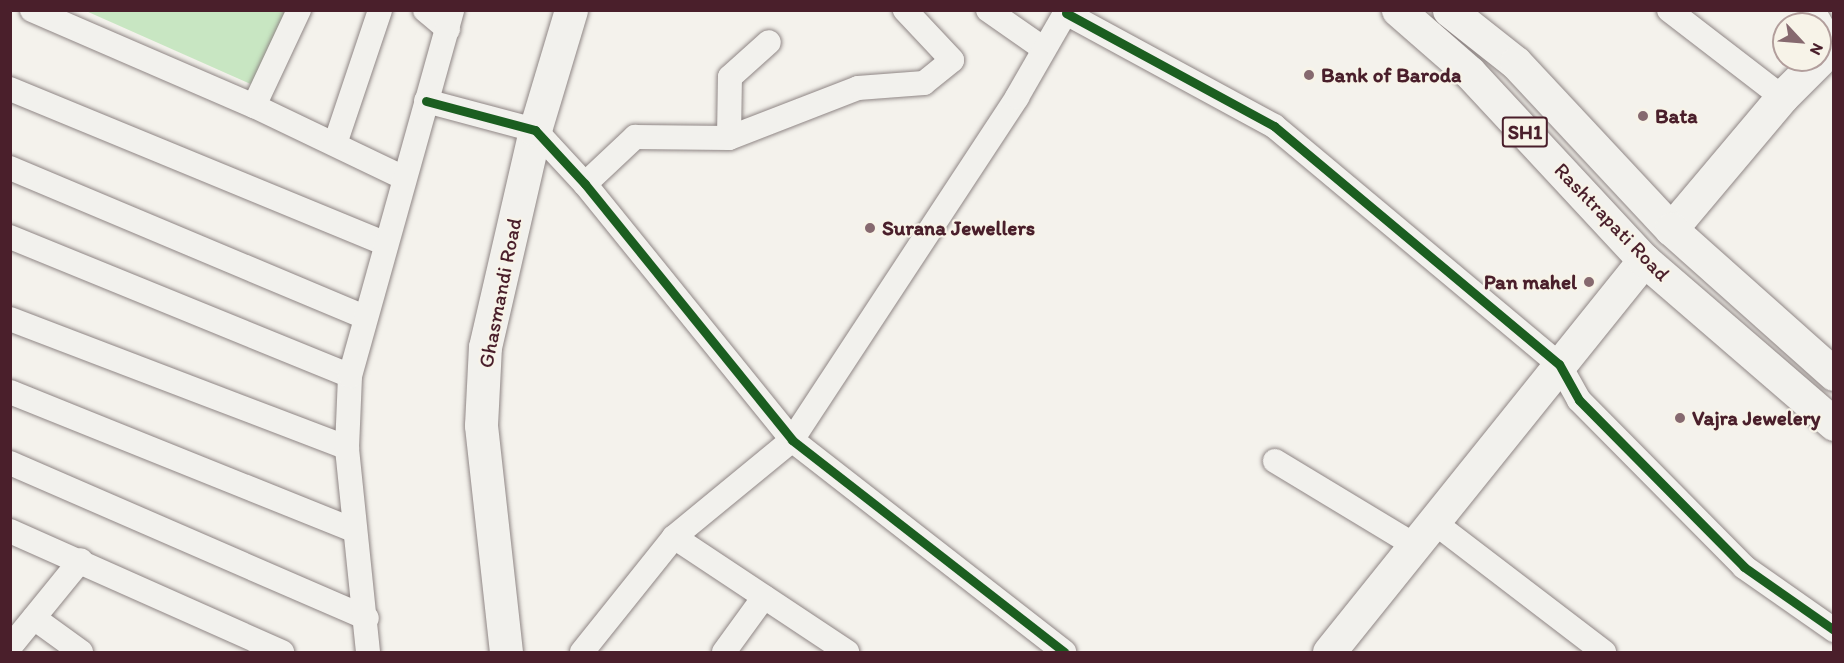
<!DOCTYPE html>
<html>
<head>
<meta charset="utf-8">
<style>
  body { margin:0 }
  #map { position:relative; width:1844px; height:663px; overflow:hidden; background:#f4f2ec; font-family:Itim,sans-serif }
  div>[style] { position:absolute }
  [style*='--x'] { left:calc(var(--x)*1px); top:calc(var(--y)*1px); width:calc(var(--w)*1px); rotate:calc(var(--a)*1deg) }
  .green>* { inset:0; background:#c8e6c2 }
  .roads { filter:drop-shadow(0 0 2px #8f8685) drop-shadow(0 0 2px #8f8685) }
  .street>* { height:24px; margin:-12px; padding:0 12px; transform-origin:12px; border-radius:12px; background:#f2f1ed }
  .secondary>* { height:33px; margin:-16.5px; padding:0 16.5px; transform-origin:16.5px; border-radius:16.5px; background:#f2f1ed }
  .primary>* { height:33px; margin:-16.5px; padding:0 16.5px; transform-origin:16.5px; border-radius:16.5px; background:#f2f1ed }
  .cycleway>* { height:9px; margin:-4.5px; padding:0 4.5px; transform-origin:4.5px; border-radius:4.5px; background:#1b5e20 }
  .dots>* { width:16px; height:16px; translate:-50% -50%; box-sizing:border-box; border:3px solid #f7f3e8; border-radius:50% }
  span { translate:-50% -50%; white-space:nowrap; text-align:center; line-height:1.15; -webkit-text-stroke:4.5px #f7f3e8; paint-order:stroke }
  .shield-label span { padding:2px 4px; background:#f7f3e8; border:2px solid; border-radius:4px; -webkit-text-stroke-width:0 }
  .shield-label { font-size:20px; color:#4a1f2b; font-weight:700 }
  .poi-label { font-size:21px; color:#4a1f2b; font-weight:700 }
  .left { translate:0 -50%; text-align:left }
  .right { translate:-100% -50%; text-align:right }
  .street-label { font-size:21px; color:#4a1f2b }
  .frame { position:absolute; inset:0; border:12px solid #4a1f2b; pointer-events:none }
  .north { position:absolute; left:1772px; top:12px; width:60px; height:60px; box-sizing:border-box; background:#f7f3e8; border:2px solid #b29e9c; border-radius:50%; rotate:116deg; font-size:16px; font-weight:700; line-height:24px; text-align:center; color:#4a1f2b }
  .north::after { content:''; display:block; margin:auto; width:21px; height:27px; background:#86696f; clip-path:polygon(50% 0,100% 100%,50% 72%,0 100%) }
</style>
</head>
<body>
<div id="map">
  <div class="green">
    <i style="clip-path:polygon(86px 11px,291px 11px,255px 86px)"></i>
  </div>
  <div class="roads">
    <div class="street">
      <i style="--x:32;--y:10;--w:242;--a:23.4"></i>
      <i style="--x:254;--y:106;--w:166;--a:25.6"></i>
      <i style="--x:425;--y:10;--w:30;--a:40"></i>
      <i style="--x:988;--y:10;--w:68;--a:34.9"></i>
      <i style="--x:1669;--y:10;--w:143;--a:37.6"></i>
      <i style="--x:1813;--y:10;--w:43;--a:60.4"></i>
      <i style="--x:1066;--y:13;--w:237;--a:28.5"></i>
      <i style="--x:1274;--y:126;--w:371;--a:39.9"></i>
      <i style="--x:1559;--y:364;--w:41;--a:60.9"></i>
      <i style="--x:1579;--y:400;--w:235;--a:45.3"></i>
      <i style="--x:1744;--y:567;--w:110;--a:35"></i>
      <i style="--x:10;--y:89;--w:404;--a:22.4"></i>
      <i style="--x:426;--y:101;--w:113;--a:14.9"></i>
      <i style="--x:535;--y:130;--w:74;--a:47.2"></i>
      <i style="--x:585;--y:184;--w:329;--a:51"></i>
      <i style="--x:792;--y:440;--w:345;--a:37.9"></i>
      <i style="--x:254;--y:106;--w:106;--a:-64.9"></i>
      <i style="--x:729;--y:138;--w:61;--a:-89.1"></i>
      <i style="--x:730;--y:77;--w:52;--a:-41.9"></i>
      <i style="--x:335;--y:144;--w:141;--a:-71.4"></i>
      <i style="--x:10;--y:168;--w:384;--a:22.8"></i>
      <i style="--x:585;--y:184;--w:69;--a:-43.2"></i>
      <i style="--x:635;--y:137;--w:94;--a:0.6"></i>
      <i style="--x:729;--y:138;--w:138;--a:-21.2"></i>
      <i style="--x:858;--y:88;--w:66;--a:-4.3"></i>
      <i style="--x:924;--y:83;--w:36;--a:-39"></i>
      <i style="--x:952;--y:60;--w:69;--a:-133.2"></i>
      <i style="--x:10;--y:237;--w:367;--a:22.2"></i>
      <i style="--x:10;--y:319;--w:361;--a:20.9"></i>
      <i style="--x:10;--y:392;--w:371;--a:21.9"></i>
      <i style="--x:1275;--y:461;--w:165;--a:31.1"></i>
      <i style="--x:10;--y:463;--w:389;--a:23.5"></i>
      <i style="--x:1435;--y:523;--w:213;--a:37.4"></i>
      <i style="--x:10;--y:531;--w:298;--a:24"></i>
      <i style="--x:674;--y:537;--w:208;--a:33.6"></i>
      <i style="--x:34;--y:618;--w:58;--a:35.9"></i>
      <i style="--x:10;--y:647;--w:112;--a:-50.8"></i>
      <i style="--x:368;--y:652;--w:205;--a:-95.9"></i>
      <i style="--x:347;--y:448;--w:72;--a:-87.6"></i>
      <i style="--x:350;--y:376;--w:380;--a:-74.4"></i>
      <i style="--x:582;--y:652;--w:147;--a:-51.3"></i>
      <i style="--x:674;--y:537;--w:153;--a:-39.4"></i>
      <i style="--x:792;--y:440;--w:410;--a:-56.7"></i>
      <i style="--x:1017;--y:97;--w:100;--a:-60.1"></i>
      <i style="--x:724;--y:652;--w:68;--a:-54"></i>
    </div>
    <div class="secondary">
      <i style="--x:1671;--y:229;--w:172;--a:-49.9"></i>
      <i style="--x:1782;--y:97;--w:52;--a:-45"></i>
      <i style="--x:506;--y:652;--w:228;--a:-96.3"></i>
      <i style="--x:481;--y:425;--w:78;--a:-87.1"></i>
      <i style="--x:485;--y:347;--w:223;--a:-77"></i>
      <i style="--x:535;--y:130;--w:125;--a:-73.3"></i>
      <i style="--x:1329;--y:652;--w:503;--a:-51.22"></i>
    </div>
    <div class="primary">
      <i style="--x:1398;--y:10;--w:94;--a:41.1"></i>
      <i style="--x:1469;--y:72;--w:257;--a:47.1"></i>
      <i style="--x:1644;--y:260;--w:251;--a:40.8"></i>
      <i style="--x:1449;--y:10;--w:85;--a:38.3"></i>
      <i style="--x:1516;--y:63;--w:227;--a:47"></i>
      <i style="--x:1671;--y:229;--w:218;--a:41.7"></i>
    </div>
  </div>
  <div class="cycleway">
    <i style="--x:1066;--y:13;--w:237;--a:28.5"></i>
    <i style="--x:1274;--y:126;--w:371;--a:39.9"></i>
    <i style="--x:1559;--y:364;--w:41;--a:60.9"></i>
    <i style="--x:1579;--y:400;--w:235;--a:45.3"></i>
    <i style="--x:1744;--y:567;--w:110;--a:35"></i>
    <i style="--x:426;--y:101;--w:113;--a:14.9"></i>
    <i style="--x:535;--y:130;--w:74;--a:47.2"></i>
    <i style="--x:585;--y:184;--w:329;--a:51"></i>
    <i style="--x:792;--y:440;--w:345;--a:37.9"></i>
  </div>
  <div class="dots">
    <i style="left:1309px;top:75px;background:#86696f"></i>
    <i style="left:1643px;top:116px;background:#86696f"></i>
    <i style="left:870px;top:228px;background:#86696f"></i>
    <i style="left:1589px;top:282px;background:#86696f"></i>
    <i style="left:1680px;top:418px;background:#86696f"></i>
  </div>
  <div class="shield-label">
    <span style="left:1525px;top:132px">SH1</span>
  </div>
  <div class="poi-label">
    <span class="left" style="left:1321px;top:75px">Bank of Baroda</span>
    <span class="left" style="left:1655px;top:116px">Bata</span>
    <span class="left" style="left:882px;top:228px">Surana Jewellers</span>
    <span class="right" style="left:1577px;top:282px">Pan mahel</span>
    <span class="left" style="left:1692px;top:418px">Vajra Jewelery</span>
  </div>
  <div class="street-label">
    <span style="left:1612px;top:222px;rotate:46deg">Rashtrapati Road</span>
    <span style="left:500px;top:293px;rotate:-79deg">Ghasmandi Road</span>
  </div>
  <div class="frame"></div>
  <div class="north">N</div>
</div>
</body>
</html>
